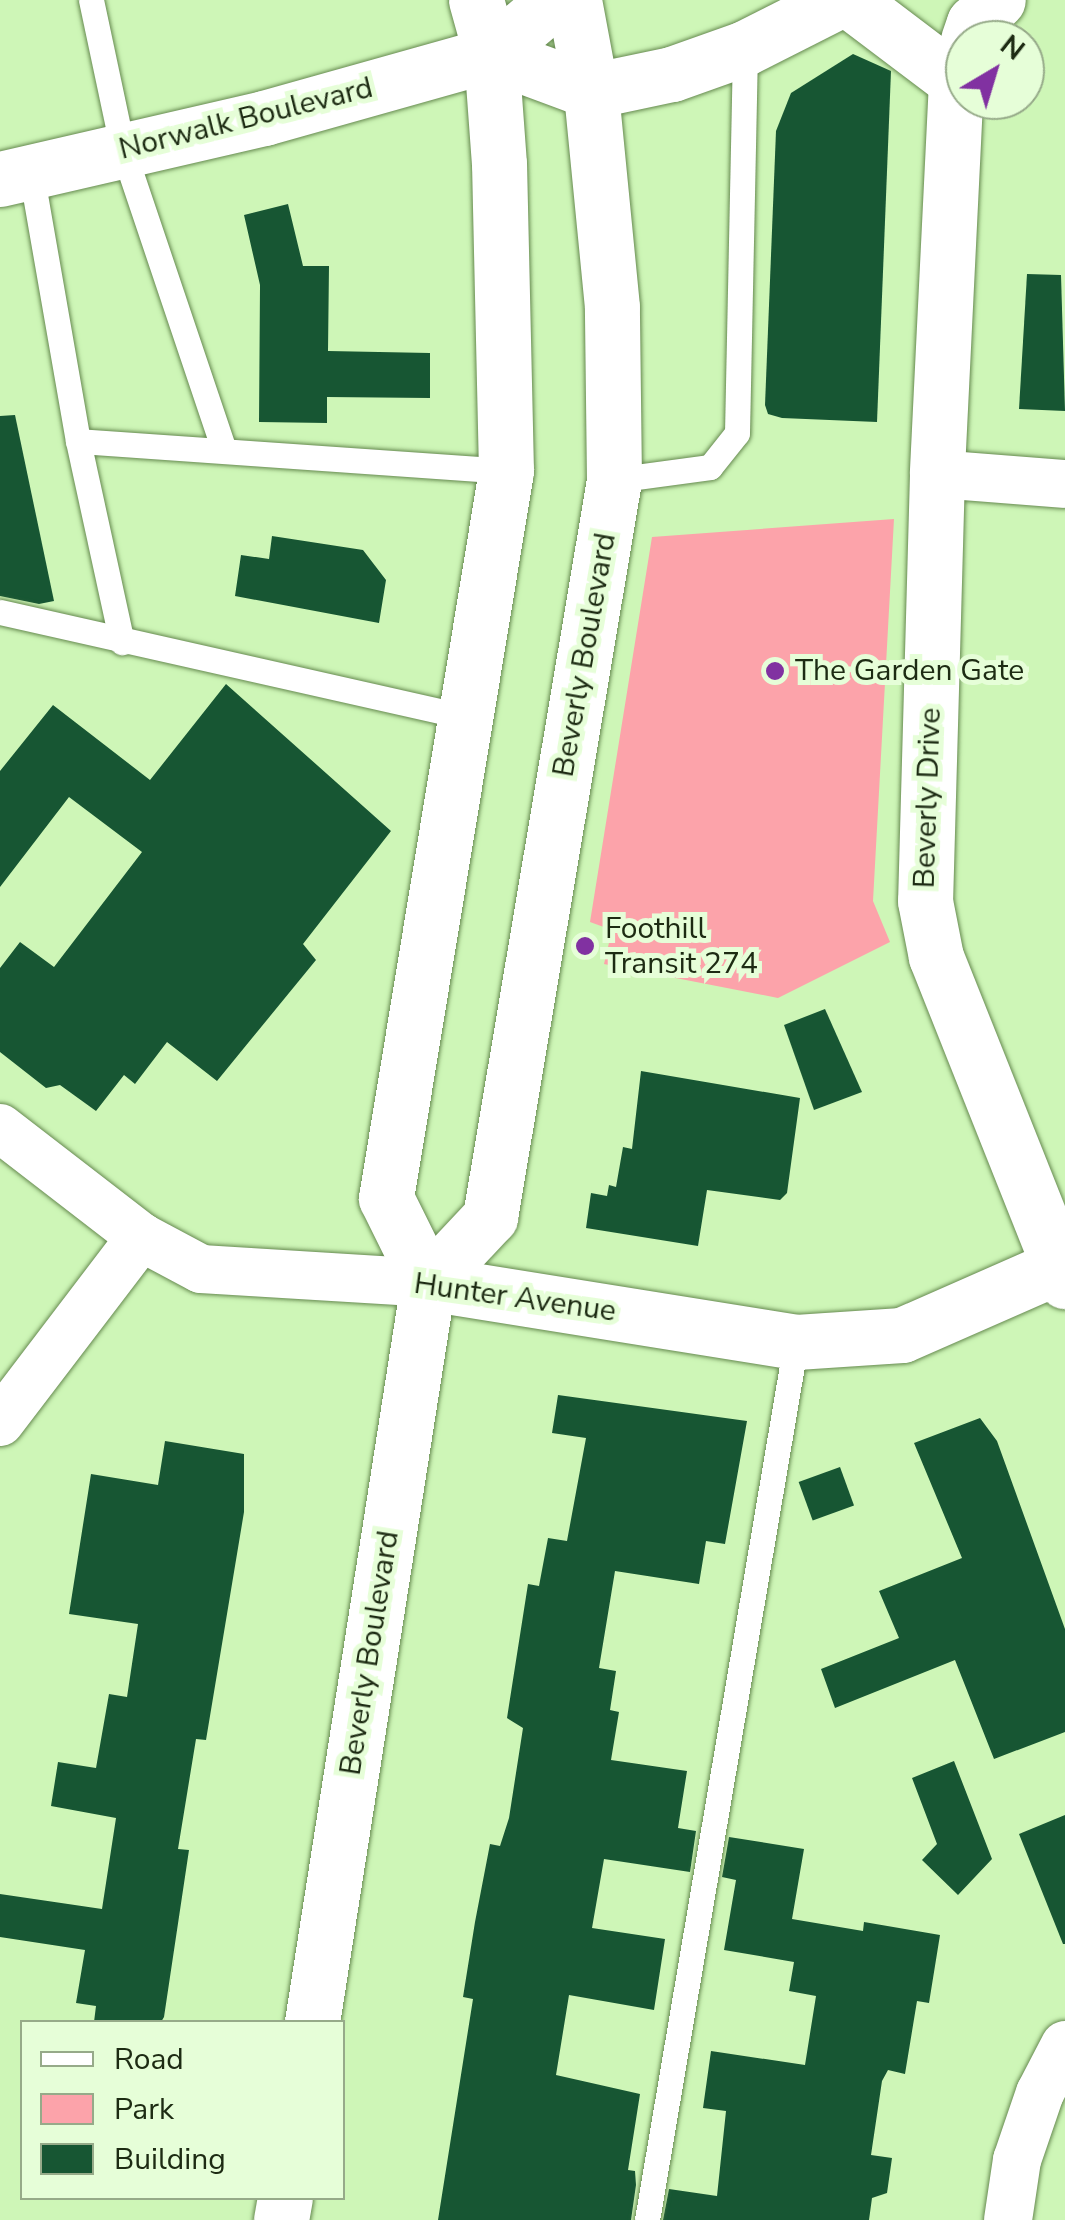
<!DOCTYPE html>
<html>
<head>
<meta charset="utf-8">
<style>
  body { margin:0 }
  #map { position:relative; width:1065px; height:2220px; overflow:hidden; background:#cef6b7; font-family:"Nunito Sans",sans-serif }
  div>[style] { position:absolute }
  [style*='--x'] { left:calc(var(--x)*1px); top:calc(var(--y)*1px); width:calc(var(--w)*1px); rotate:calc(var(--a)*1deg) }
  .green>* { inset:0; background:#fca3aa }
  .building>* { inset:0; background:#175633; transform-origin:0 0 }
  .roads { filter:drop-shadow(0 0 2px #668a50) drop-shadow(0 0 2px #668a50) }
  .lane>* { height:25px; margin:-12.5px; padding:0 12.5px; transform-origin:12.5px; border-radius:12.5px; background:#fff }
  .street>* { height:48px; margin:-24px; padding:0 24px; transform-origin:24px; border-radius:24px; background:#fff }
  .secondary>* { height:55px; margin:-27.5px; padding:0 27.5px; transform-origin:27.5px; border-radius:27.5px; background:#fff }
  .dots>* { width:28px; height:28px; translate:-50% -50%; box-sizing:border-box; border:5px solid #e6fed8; border-radius:50% }
  span { translate:-50% -50%; white-space:nowrap; text-align:center; line-height:1.15; -webkit-text-stroke:10px #e6fed8; paint-order:stroke }
  .street-label { font-size:30px; color:#1d2b13 }
  .poi-label { font-size:30px; color:#1d2b13 }
  .left { translate:0 -50%; text-align:left }
  .legend { position:absolute; left:20px; top:2020px; width:325px; height:180px; box-sizing:border-box; background:#e6fed8; border:2px solid #96aa89; margin:0; padding:12px 18px; list-style:none; font-size:30px; color:#1d2b13 }
  .legend li { display:flex; align-items:center; gap:20px; height:50px }
  .legend b { width:50px; border:2px solid #96aa89 }
  .north { position:absolute; left:945px; top:20px; width:100px; height:100px; box-sizing:border-box; background:#e6fed8; border:2px solid #96aa89; border-radius:50%; rotate:38deg; font-size:28px; font-weight:700; line-height:40px; text-align:center; color:#1d2b13 }
  .north::after { content:''; display:block; margin:auto; width:35px; height:45px; background:#8131a1; clip-path:polygon(50% 0,100% 100%,50% 72%,0 100%) }
</style>
</head>
<body>
<div id="map">
  <div class="green">
    <i style="clip-path:polygon(894px 519px,873px 901px,890px 942px,778px 998px,604px 964px,612px 930px,590px 922px,652px 537px)"></i>
  </div>
  <div class="building">
    <i style="clip-path:polygon(853px 54px,891px 71px,877px 422px,782px 418px,768px 414px,765px 405px,776px 131px,791px 93px)"></i>
    <i style="clip-path:polygon(288px 204px,303px 266px,329px 266px,328px 351px,430px 353px,430px 398px,327px 397px,327px 423px,259px 422px,260px 285px,244px 215px)"></i>
    <i style="clip-path:polygon(1027px 274px,1061px 275px,1065px 411px,1019px 409px)"></i>
    <i style="clip-path:polygon(15px 415px,54px 601px,39px 604px,0 596px,0 416px)"></i>
    <i style="clip-path:polygon(272px 536px,363px 550px,386px 580px,379px 623px,235px 596px,241px 555px,269px 559px)"></i>
    <i style="clip-path:polygon(226px 684px,391px 831px,303px 944px,316px 960px,217px 1081px,167px 1042px,135px 1084px,124px 1075px,96px 1111px,60px 1085px,46px 1088px,0 1052px,0 968px,20px 942px,54px 967px,142px 852px,69px 797px,0 887px,0 771px,53px 705px,150px 780px)"></i>
    <i style="clip-path:polygon(825px 1009px,862px 1092px,814px 1110px,784px 1025px)"></i>
    <i style="clip-path:polygon(641px 1071px,800px 1098px,787px 1193px,780px 1200px,707px 1190px,698px 1246px,586px 1228px,591px 1193px,607px 1196px,609px 1185px,616px 1187px,623px 1147px,632px 1149px)"></i>
    <i style="clip-path:polygon(558px 1395px,747px 1421px,725px 1544px,706px 1541px,699px 1584px,615px 1571px,599px 1668px,616px 1671px,610px 1710px,619px 1712px,611px 1760px,687px 1771px,678px 1828px,696px 1831px,690px 1872px,604px 1859px,592px 1928px,665px 1939px,654px 2010px,569px 1995px,556px 2075px,640px 2094px,628px 2170px,635px 2171px,636px 2185px,631px 2220px,438px 2220px,473px 1999px,463px 1997px,475px 1922px,490px 1844px,500px 1846px,509px 1818px,523px 1728px,507px 1718px,528px 1584px,539px 1586px,548px 1538px,567px 1541px,586px 1438px,552px 1433px)"></i>
    <i style="clip-path:polygon(980px 1418px,997px 1441px,1065px 1629px,1065px 1732px,994px 1759px,955px 1660px,835px 1708px,821px 1669px,899px 1638px,879px 1591px,962px 1558px,914px 1443px)"></i>
    <i style="clip-path:polygon(165px 1441px,244px 1454px,244px 1512px,206px 1740px,196px 1739px,178px 1849px,189px 1850px,164px 2017px,161px 2022px,94px 2022px,96px 2006px,76px 2003px,85px 1950px,0 1937px,0 1894px,102px 1909px,116px 1818px,51px 1806px,58px 1762px,96px 1768px,109px 1694px,127px 1697px,138px 1624px,69px 1614px,91px 1474px,158px 1485px)"></i>
    <i style="left:840px;top:1467px;width:41px;height:44px;rotate:70deg"></i>
    <i style="clip-path:polygon(954px 1761px,992px 1859px,958px 1895px,922px 1860px,937px 1844px,912px 1778px)"></i>
    <i style="clip-path:polygon(1065px 1815px,1065px 1944px,1063px 1944px,1019px 1834px)"></i>
    <i style="clip-path:polygon(729px 1837px,804px 1849px,792px 1919px,863px 1931px,864px 1922px,940px 1935px,929px 2003px,917px 2001px,905px 2074px,888px 2070px,882px 2081px,871px 2155px,892px 2158px,887px 2193px,872px 2198px,869px 2220px,663px 2220px,669px 2189px,717px 2196px,726px 2111px,703px 2108px,711px 2051px,805px 2065px,816px 1996px,789px 1991px,794px 1962px,724px 1950px,736px 1880px,722px 1877px)"></i>
  </div>
  <div class="roads">
    <div class="lane">
      <i style="--x:91;--y:0;--w:153;--a:78"></i>
      <i style="--x:123;--y:150;--w:314;--a:71.4"></i>
      <i style="--x:31;--y:172;--w:273;--a:80.1"></i>
      <i style="--x:78;--y:441;--w:206;--a:77.7"></i>
      <i style="--x:78;--y:441;--w:429;--a:4"></i>
      <i style="--x:614;--y:480;--w:97;--a:-7.7"></i>
      <i style="--x:710;--y:467;--w:43;--a:-51.5"></i>
      <i style="--x:737;--y:433;--w:385;--a:-88.8"></i>
      <i style="--x:0;--y:612;--w:475;--a:12.7"></i>
      <i style="--x:647;--y:2220;--w:891;--a:-80.37"></i>
    </div>
    <div class="street">
      <i style="--x:937;--y:474;--w:128;--a:4.5"></i>
      <i style="--x:0;--y:1128;--w:178;--a:37.7"></i>
      <i style="--x:141;--y:1237;--w:68;--a:28.1"></i>
      <i style="--x:201;--y:1269;--w:227;--a:3.5"></i>
      <i style="--x:0;--y:1422;--w:233;--a:-52.7"></i>
      <i style="--x:1008;--y:2220;--w:61;--a:-81.5"></i>
      <i style="--x:1017;--y:2160;--w:71;--a:-71.1"></i>
      <i style="--x:1040;--y:2093;--w:54;--a:-62.5"></i>
    </div>
    <div class="secondary">
      <i style="--x:849;--y:0;--w:134;--a:37.1"></i>
      <i style="--x:968;--y:40;--w:18;--a:-71"></i>
      <i style="--x:974;--y:23;--w:33;--a:-44"></i>
      <i style="--x:965;--y:51;--w:31;--a:107"></i>
      <i style="--x:956;--y:81;--w:393;--a:92.8"></i>
      <i style="--x:937;--y:474;--w:427;--a:91.6"></i>
      <i style="--x:925;--y:901;--w:57;--a:78.9"></i>
      <i style="--x:936;--y:957;--w:349;--a:68.3"></i>
      <i style="--x:491;--y:54;--w:107;--a:20.3"></i>
      <i style="--x:591;--y:91;--w:83;--a:-11.9"></i>
      <i style="--x:672;--y:74;--w:77;--a:-19.6"></i>
      <i style="--x:745;--y:48;--w:106;--a:-26.8"></i>
      <i style="--x:0;--y:179;--w:271;--a:-13"></i>
      <i style="--x:264;--y:118;--w:236;--a:-15.7"></i>
      <i style="--x:491;--y:54;--w:84;--a:-40.2"></i>
      <i style="--x:428;--y:1283;--w:95;--a:-116.3"></i>
      <i style="--x:386;--y:1198;--w:737;--a:-80.63"></i>
      <i style="--x:506;--y:471;--w:307;--a:-91.3"></i>
      <i style="--x:499;--y:164;--w:110;--a:-94.2"></i>
      <i style="--x:491;--y:54;--w:56;--a:-105.5"></i>
      <i style="--x:428;--y:1283;--w:373;--a:9.1"></i>
      <i style="--x:796;--y:1342;--w:106;--a:-3.8"></i>
      <i style="--x:902;--y:1335;--w:171;--a:-23.7"></i>
      <i style="--x:312;--y:2022;--w:748;--a:-81.08"></i>
      <i style="--x:428;--y:1283;--w:91;--a:-46.8"></i>
      <i style="--x:490;--y:1217;--w:747;--a:-80.45"></i>
      <i style="--x:614;--y:480;--w:173;--a:-90.7"></i>
      <i style="--x:612;--y:307;--w:217;--a:-95.6"></i>
      <i style="--x:591;--y:91;--w:93;--a:-100.6"></i>
      <i style="--x:281;--y:2220;--w:22;--a:-80"></i>
    </div>
  </div>
  <div class="dots">
    <i style="left:775px;top:671px;background:#8131a1"></i>
    <i style="left:585px;top:946px;background:#8131a1"></i>
  </div>
  <div class="street-label">
    <span style="left:246px;top:119px;rotate:-14deg">Norwalk Boulevard</span>
    <span style="left:585px;top:655px;rotate:-80deg">Beverly Boulevard</span>
    <span style="left:928px;top:798px;rotate:-88deg">Beverly Drive</span>
    <span style="left:515px;top:1298px;rotate:8deg">Hunter Avenue</span>
    <span style="left:370px;top:1653px;rotate:-81deg">Beverly Boulevard</span>
  </div>
  <div class="poi-label">
    <span class="left" style="left:795px;top:671px">The Garden Gate</span>
    <span class="left" style="left:605px;top:946px">Foothill<br>Transit 274</span>
  </div>
  <ul class="legend">
  <li><b style="height:12px;background:#fff"></b>Road</li>
  <li><b style="height:28px;background:#fca3aa"></b>Park</li>
  <li><b style="height:28px;background:#175633"></b>Building</li>
  </ul>
  <div class="north">N</div>
</div>
</body>
</html>
